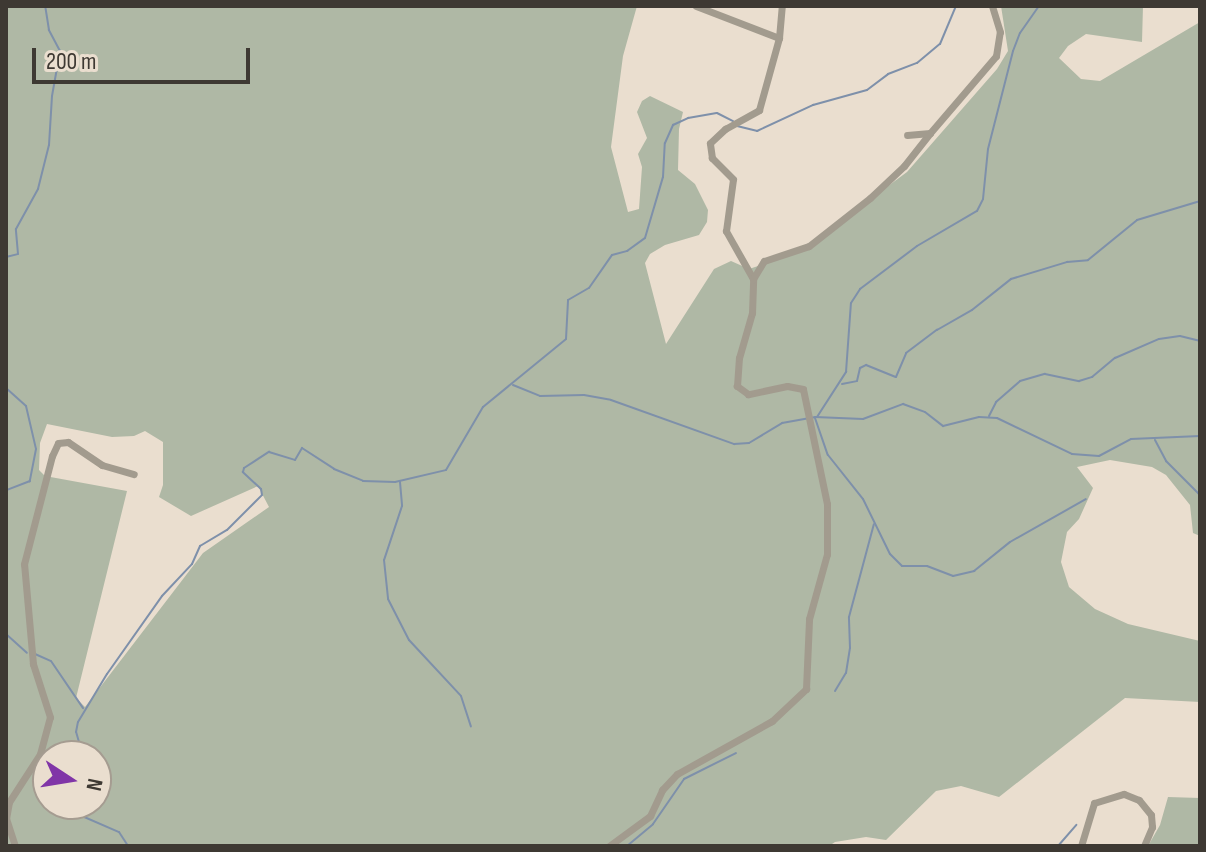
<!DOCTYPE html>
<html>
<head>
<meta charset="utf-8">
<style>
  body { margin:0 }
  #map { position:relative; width:1206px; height:852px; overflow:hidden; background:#eadecf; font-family:"Sofia Sans Condensed",sans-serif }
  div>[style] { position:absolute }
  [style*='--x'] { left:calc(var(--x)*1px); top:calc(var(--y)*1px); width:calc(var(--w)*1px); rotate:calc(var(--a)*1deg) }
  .green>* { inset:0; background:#afb8a5 }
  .stream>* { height:2px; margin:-1px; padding:0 1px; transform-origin:1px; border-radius:1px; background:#7e90aa }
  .minor>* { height:7px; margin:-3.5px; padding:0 3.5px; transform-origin:3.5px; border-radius:3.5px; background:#a29b8e }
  span { translate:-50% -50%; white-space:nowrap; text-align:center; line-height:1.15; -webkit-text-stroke:8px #eadecf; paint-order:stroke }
  .frame { position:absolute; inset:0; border:8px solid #3e3933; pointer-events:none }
  .north { position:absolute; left:32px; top:740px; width:80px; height:80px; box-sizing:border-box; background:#eadecf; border:2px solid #a59c91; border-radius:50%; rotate:102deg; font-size:22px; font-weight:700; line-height:32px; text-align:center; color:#3e3933 }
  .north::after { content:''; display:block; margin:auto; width:28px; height:36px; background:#8035a7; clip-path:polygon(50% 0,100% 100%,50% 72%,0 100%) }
  .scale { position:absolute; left:32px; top:48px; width:218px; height:36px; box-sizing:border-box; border:4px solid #3e3933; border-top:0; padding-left:10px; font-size:24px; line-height:28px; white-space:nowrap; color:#3e3933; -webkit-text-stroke:6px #eadecf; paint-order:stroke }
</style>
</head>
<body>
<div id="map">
  <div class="green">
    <i style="clip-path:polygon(evenodd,6px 6px,637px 6px,623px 56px,611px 147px,628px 212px,639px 209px,642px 167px,638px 154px,647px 138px,637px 112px,642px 101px,650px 96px,683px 112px,679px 129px,678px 170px,695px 184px,708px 210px,707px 222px,699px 235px,665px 245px,650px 254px,645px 263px,666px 344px,714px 269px,731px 261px,749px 269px,798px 253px,907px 172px,997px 69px,1008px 51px,1001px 6px,1143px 6px,1142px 42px,1086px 34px,1068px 46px,1059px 58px,1081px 79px,1100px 81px,1200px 22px,1200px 536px,1193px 533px,1190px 505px,1166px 475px,1152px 467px,1110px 460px,1077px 467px,1093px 488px,1079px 519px,1067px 532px,1061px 562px,1069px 587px,1095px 609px,1128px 624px,1200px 641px,1200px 702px,1125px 698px,999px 797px,961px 786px,936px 791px,886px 840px,866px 837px,835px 842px,829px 846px,6px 846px,6px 6px,47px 424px,112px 437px,134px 436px,145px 431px,163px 442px,163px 485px,159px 497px,191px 516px,258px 486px,269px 507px,203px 553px,85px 707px,76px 698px,127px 491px,45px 476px,39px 470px,40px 443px,47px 424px,6px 6px,48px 756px,96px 756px,96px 804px,48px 804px,48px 756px)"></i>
    <i style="clip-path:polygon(1168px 797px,1200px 798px,1200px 846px,1148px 846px,1160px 825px)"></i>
  </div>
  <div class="stream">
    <i style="--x:737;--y:126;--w:21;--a:14"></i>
    <i style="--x:757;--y:131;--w:62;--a:-24.9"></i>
    <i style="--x:813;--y:105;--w:56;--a:-15.5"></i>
    <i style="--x:867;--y:90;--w:26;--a:-37"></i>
    <i style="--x:888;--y:74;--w:31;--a:-21"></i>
    <i style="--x:917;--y:63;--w:30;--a:-40"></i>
    <i style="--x:940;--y:44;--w:41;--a:-67.2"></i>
    <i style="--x:6;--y:257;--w:12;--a:-14"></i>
    <i style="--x:18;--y:254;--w:25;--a:-95"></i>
    <i style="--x:16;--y:229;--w:46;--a:-61.2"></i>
    <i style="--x:38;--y:189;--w:45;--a:-76"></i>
    <i style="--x:49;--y:145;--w:49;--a:-86.5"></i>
    <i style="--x:52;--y:96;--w:46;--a:-79.9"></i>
    <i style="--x:60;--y:51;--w:24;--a:-118"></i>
    <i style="--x:49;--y:30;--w:24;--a:-99"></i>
    <i style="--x:842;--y:384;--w:15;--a:-11"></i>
    <i style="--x:857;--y:381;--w:13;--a:-77"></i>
    <i style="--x:860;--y:368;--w:7;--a:-27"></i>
    <i style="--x:866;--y:365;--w:32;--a:22"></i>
    <i style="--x:896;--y:377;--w:26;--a:-67"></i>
    <i style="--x:906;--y:353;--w:39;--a:-37"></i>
    <i style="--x:937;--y:330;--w:40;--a:-29.7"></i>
    <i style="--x:972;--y:310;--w:50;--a:-38.5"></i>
    <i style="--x:1011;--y:279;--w:59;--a:-16.9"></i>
    <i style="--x:1067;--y:262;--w:21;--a:-5"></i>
    <i style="--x:1088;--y:260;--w:63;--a:-39.2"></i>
    <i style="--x:1137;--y:220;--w:66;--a:-16.8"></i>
    <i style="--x:513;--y:385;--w:29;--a:22"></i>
    <i style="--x:540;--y:396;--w:44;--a:-1.3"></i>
    <i style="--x:584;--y:395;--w:27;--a:10"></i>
    <i style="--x:611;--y:400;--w:131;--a:19.7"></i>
    <i style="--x:734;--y:444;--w:15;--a:-4"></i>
    <i style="--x:749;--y:443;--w:39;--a:-31"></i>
    <i style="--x:782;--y:423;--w:34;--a:-10"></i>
    <i style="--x:815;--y:417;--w:48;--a:2.4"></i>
    <i style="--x:863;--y:419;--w:43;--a:-20.6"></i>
    <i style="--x:903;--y:404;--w:23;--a:20"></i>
    <i style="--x:925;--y:412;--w:23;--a:38"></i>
    <i style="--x:943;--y:426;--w:37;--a:-14"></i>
    <i style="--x:979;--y:417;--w:18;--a:3"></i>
    <i style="--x:997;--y:418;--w:83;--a:25.6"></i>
    <i style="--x:1072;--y:454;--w:27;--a:4"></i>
    <i style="--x:1099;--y:456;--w:36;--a:-28"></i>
    <i style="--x:1131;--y:439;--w:69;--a:-2.5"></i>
    <i style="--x:6;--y:388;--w:27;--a:42"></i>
    <i style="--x:26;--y:406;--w:44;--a:76.9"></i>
    <i style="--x:36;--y:449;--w:33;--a:101"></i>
    <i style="--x:30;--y:481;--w:26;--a:159"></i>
    <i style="--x:989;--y:416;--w:16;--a:-63"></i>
    <i style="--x:996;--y:402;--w:32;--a:-41"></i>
    <i style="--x:1020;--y:381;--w:26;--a:-16"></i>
    <i style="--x:1045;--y:374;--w:35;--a:12"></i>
    <i style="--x:1079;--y:381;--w:14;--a:-17"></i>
    <i style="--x:1092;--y:377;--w:30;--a:-40"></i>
    <i style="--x:1115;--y:358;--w:48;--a:-23.4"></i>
    <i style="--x:1159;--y:339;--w:21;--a:-8"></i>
    <i style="--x:1180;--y:336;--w:21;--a:14"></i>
    <i style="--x:817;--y:417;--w:54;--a:-57.2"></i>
    <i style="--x:846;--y:372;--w:69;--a:-85.9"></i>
    <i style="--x:851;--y:303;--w:17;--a:-57"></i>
    <i style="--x:860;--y:289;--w:71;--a:-37"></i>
    <i style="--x:917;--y:246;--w:69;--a:-30.3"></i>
    <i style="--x:977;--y:211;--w:13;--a:-63"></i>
    <i style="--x:983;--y:199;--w:50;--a:-84.3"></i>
    <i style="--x:988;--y:149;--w:101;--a:-75.7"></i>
    <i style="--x:1013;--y:51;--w:19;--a:-69"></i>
    <i style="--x:1020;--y:33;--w:33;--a:-55"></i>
    <i style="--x:815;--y:418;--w:39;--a:71"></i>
    <i style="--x:828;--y:455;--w:56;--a:51.5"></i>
    <i style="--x:863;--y:499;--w:61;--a:63.9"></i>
    <i style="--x:890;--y:554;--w:17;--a:45"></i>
    <i style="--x:902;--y:566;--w:25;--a:0"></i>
    <i style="--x:927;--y:566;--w:28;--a:21"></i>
    <i style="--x:953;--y:576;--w:22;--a:-13"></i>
    <i style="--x:974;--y:571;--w:46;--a:-38.9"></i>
    <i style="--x:1010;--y:542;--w:87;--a:-29.5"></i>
    <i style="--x:1155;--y:440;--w:24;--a:62"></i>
    <i style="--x:1166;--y:461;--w:48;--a:45"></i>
    <i style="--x:400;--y:482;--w:24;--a:85"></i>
    <i style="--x:402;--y:506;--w:57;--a:108.4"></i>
    <i style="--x:384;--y:560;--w:39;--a:84"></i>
    <i style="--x:388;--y:599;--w:46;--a:62.9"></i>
    <i style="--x:409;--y:640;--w:76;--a:47.1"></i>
    <i style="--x:461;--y:696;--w:32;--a:72"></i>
    <i style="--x:6;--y:634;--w:28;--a:42"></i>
    <i style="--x:35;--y:654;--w:17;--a:24"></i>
    <i style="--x:51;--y:661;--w:57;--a:55.8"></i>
    <i style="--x:835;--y:691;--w:21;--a:-59"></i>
    <i style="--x:846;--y:673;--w:25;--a:-81"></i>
    <i style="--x:850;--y:648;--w:31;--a:-92"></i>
    <i style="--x:849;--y:617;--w:96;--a:-75"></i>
    <i style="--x:83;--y:756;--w:25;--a:-106"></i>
    <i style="--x:76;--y:732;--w:10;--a:-79"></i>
    <i style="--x:78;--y:722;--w:56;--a:-58.9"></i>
    <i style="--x:107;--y:674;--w:95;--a:-54.8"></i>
    <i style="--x:162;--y:596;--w:44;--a:-46.8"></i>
    <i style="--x:192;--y:564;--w:20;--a:-66"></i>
    <i style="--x:200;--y:546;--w:31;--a:-31"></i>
    <i style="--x:227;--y:530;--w:49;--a:-45"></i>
    <i style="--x:262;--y:495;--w:6;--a:-99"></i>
    <i style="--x:261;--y:489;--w:25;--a:-137"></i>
    <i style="--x:243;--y:472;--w:4;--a:-76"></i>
    <i style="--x:244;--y:468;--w:30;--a:-33"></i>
    <i style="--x:269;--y:452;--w:27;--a:17"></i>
    <i style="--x:295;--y:460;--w:14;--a:-60"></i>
    <i style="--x:302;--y:448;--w:38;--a:33"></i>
    <i style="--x:334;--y:469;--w:31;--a:22"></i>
    <i style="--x:363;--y:481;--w:32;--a:2"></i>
    <i style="--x:395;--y:482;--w:52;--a:-13.2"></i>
    <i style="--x:446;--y:470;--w:73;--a:-59.6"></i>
    <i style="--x:483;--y:407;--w:107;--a:-39.3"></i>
    <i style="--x:566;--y:339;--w:39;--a:-87"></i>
    <i style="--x:568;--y:300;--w:24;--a:-30"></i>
    <i style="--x:589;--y:288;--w:40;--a:-55.1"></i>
    <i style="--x:612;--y:255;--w:16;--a:-15"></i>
    <i style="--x:627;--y:251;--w:22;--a:-36"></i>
    <i style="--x:645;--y:238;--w:64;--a:-73.6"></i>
    <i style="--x:663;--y:177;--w:34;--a:-87"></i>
    <i style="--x:665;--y:143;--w:20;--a:-66"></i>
    <i style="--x:673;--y:125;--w:17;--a:-25"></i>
    <i style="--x:688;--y:118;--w:29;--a:-10"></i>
    <i style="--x:717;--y:113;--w:18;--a:27"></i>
    <i style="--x:73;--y:804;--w:9;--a:77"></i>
    <i style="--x:75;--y:813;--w:48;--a:23.4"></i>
    <i style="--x:119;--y:832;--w:17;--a:57"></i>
    <i style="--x:627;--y:846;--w:34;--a:-40"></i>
    <i style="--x:653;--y:824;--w:55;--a:-55.4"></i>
    <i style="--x:684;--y:779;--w:58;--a:-26.6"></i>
    <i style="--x:1058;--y:846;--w:28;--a:-49"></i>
  </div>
  <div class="minor">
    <i style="--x:696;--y:6;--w:89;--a:21.1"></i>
    <i style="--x:930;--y:133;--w:101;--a:-49.4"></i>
    <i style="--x:996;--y:56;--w:24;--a:-81"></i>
    <i style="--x:1000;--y:32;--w:27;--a:-107"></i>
    <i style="--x:752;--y:277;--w:53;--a:-119.5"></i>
    <i style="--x:726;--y:231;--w:52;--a:-82.3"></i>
    <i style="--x:733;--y:179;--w:30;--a:-135"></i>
    <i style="--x:712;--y:158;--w:15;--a:-98"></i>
    <i style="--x:710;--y:143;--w:21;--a:-43"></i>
    <i style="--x:725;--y:129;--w:39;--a:-29"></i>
    <i style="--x:759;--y:110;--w:75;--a:-74.5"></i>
    <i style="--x:779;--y:38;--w:32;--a:-85"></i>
    <i style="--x:15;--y:846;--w:28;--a:-108"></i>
    <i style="--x:6;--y:819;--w:17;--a:-80"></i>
    <i style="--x:9;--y:802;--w:57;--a:-57.1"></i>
    <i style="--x:40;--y:754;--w:38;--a:-75"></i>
    <i style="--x:50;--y:717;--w:56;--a:-107.8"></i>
    <i style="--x:33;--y:664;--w:100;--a:-95.1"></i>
    <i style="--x:24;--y:564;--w:112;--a:-75.5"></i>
    <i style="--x:52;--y:456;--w:14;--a:-65"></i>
    <i style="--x:58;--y:443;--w:10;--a:-6"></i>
    <i style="--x:68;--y:442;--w:41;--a:34.1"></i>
    <i style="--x:102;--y:465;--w:33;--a:16"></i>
    <i style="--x:609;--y:846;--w:51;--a:-36.2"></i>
    <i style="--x:650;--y:816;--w:29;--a:-65"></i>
    <i style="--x:662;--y:790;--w:22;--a:-47"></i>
    <i style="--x:677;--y:774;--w:109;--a:-29.2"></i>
    <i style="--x:772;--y:721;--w:47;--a:-43.3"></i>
    <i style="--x:806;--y:689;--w:70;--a:-87.5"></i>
    <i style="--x:809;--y:619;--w:67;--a:-74.5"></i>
    <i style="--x:827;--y:554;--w:50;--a:-90"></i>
    <i style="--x:827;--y:504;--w:117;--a:-101.8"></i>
    <i style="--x:803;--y:389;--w:16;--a:-169"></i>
    <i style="--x:787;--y:386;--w:40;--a:168"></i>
    <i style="--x:748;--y:394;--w:14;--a:-144"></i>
    <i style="--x:737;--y:386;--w:28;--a:-86"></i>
    <i style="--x:739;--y:358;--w:47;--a:-73.9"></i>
    <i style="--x:752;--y:313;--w:34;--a:-88"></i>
    <i style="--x:753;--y:279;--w:21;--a:-59"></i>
    <i style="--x:764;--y:261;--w:47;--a:-18.4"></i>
    <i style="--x:809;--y:246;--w:78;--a:-38.2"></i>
    <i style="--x:870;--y:198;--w:47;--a:-43.3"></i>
    <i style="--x:904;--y:166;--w:42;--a:-51.8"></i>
    <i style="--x:930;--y:133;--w:23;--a:175"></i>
    <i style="--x:1081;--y:846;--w:45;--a:-73.2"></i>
    <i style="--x:1094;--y:803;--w:31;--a:-17"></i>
    <i style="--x:1124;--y:794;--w:16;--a:22"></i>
    <i style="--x:1139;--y:800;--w:19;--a:51"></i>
    <i style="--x:1151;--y:815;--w:12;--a:85"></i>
    <i style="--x:1152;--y:827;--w:21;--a:113"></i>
  </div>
  <div class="frame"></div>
  <div class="north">N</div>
  <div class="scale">200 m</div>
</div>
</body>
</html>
